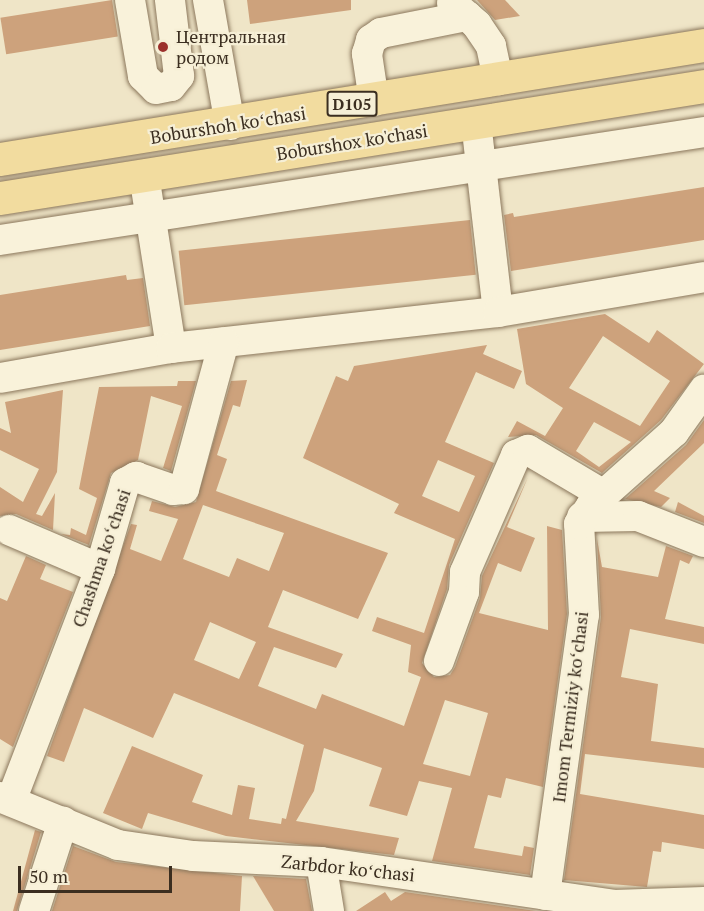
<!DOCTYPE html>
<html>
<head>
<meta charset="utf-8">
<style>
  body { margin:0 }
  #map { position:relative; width:704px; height:911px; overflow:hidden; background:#efe5c7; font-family:"PT Serif",serif }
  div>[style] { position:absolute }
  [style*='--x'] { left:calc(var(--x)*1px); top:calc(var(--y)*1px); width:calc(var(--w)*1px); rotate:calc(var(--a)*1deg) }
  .building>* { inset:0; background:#cda27c; transform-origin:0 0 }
  .roads { filter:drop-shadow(0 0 2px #8b775c) drop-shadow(0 0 2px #8b775c) }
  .minor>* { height:30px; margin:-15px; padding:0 15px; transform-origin:15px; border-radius:15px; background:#f9f2da }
  .major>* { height:33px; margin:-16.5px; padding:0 16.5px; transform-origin:16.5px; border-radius:16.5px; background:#f2dc9f }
  .dots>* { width:16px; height:16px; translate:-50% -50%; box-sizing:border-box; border:3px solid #f6efd6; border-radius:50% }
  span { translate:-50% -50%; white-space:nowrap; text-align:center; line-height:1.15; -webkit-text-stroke:4.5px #f6efd6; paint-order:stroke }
  .shield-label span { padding:2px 4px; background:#f6efd6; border:2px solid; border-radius:4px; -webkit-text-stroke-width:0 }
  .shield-label { font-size:16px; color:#3b2e20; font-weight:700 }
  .poi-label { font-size:18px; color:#3b2e20 }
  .left { translate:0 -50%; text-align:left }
  .street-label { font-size:18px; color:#3b2e20 }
  .scale { position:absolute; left:18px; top:866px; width:154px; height:27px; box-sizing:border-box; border:3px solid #3b2e20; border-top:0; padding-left:8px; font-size:18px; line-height:21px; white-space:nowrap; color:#3b2e20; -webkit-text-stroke:4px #f6efd6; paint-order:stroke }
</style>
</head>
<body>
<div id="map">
  <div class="building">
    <i style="left:112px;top:0;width:37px;height:113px;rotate:81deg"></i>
    <i style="clip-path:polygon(247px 0,351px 0,351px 10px,250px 24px)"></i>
    <i style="clip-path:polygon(477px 0,505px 0,520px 16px,495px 20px)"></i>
    <i style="clip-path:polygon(704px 187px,704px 240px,511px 271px,504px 215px,513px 213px,514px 217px)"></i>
    <i style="left:470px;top:220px;width:55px;height:293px;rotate:84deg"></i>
    <i style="clip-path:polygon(126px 275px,127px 280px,143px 278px,150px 326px,0 350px,0 295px)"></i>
    <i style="clip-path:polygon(evenodd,605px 314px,649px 343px,657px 330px,704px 364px,661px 420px,602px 473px,536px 435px,508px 437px,517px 421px,545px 436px,563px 408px,526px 384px,517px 329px,605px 314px,603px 336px,670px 381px,640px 426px,569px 388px,603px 336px,605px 314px,594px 422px,631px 442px,599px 467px,576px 451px,594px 422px)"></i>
    <i style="clip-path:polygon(evenodd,487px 345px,483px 354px,522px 371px,514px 389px,476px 372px,445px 442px,494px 463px,449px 565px,447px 589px,422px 663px,434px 677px,450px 675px,455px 667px,480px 598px,482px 576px,528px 477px,507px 527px,535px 538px,521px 572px,498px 563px,479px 613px,548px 630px,547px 526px,562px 530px,567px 614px,543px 787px,506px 778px,501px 798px,488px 795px,474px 848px,522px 856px,524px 846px,534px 848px,530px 875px,432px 861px,452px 788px,419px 781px,407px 816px,369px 806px,382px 768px,324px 748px,314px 791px,296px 821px,399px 838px,394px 855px,226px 836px,148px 813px,142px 829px,103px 813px,132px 746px,203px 775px,192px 802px,232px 815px,238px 785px,255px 788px,249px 819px,281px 824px,282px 818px,286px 819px,304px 745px,174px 693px,153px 738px,84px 708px,64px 762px,47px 756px,131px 524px,137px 525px,130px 549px,161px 561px,178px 519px,149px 511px,152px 501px,175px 507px,196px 502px,231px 381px,247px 380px,240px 407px,233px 405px,217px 455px,227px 459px,216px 491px,388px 553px,358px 619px,283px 590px,268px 627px,343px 654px,336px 668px,274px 647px,258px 686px,316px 709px,322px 694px,404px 726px,421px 677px,408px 672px,411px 645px,372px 631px,377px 617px,424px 633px,455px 539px,394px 513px,399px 504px,303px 458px,336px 376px,348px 381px,354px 366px,487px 345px,438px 460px,475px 476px,459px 512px,422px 496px,438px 460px,487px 345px,203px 505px,284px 533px,269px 571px,237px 558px,229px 577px,183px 559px,203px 505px,487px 345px,210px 622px,256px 642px,239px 679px,194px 660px,210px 622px,487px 345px,445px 700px,488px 713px,470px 776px,423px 764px,445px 700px)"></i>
    <i style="clip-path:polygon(178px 381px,196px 381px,171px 471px,163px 468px,182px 406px,151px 396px,138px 460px,111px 473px,89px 545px,61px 534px,70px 535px,71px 528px,86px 535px,97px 498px,79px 489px,99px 387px,177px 386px)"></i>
    <i style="clip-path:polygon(63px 390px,57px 472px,36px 514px,42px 516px,55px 493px,53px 530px,16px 514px,0 516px,0 487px,23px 502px,39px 469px,0 450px,0 428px,11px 433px,5px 402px)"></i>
    <i style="clip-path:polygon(704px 420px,704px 443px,654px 491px,670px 498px,661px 507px,625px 499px,686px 445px)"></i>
    <i style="clip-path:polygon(678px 502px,704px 516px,704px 523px,675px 512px)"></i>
    <i style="clip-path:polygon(597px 539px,602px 567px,658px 577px,666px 546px,693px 556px,689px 564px,680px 560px,665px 619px,704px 627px,704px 644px,630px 629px,621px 677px,658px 684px,651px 741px,704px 748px,704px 768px,585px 754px,580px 794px,704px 815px,704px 849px,662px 842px,661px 852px,653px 851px,647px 887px,564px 880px,601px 617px)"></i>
    <i style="clip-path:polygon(26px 556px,46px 565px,40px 579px,73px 592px,13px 747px,0 739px,0 598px,7px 601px)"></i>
    <i style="clip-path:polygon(35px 830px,41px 832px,17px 911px,13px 911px)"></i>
    <i style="clip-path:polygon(73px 846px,116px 862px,242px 876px,240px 911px,52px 911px)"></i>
    <i style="clip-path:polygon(253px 876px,306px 879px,312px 911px,274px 911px)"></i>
    <i style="clip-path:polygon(385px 892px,391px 901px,405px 892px,536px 911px,356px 911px)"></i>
  </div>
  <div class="roads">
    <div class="minor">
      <i style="--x:130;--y:0;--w:77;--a:80.3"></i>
      <i style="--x:143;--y:76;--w:18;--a:45"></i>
      <i style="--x:156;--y:89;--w:15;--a:-11"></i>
      <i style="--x:171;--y:86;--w:13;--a:-51"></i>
      <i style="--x:179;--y:76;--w:77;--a:-96.8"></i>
      <i style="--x:208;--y:0;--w:127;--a:80"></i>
      <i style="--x:452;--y:3;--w:33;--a:41"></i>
      <i style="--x:477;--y:25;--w:25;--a:56"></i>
      <i style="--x:491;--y:46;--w:35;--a:78"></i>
      <i style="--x:374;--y:101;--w:48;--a:-98.5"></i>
      <i style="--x:367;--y:54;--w:15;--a:-74"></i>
      <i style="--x:371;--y:40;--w:12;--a:-35"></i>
      <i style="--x:381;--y:33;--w:88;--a:-11.2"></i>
      <i style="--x:476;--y:122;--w:191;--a:83.4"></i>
      <i style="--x:144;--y:175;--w:175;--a:81.1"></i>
      <i style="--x:0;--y:240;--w:712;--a:-8.72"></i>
      <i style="--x:0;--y:378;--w:174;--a:-10"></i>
      <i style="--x:171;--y:348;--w:329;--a:-6.3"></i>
      <i style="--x:498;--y:312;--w:209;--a:-9.6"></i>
      <i style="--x:582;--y:517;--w:56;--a:-1"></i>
      <i style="--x:638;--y:516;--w:71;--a:21.5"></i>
      <i style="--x:9;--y:530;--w:99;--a:23.2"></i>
      <i style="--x:439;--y:661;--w:73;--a:-70.1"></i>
      <i style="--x:464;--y:592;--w:20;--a:-87"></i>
      <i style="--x:465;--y:572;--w:128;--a:-66.4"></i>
      <i style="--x:516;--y:455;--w:13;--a:-23"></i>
      <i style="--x:528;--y:450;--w:88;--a:30.6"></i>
      <i style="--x:0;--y:797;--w:127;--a:22.1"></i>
      <i style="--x:118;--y:845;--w:76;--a:8.3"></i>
      <i style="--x:193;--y:856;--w:128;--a:2.7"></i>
      <i style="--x:321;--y:862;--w:296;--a:8.3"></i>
      <i style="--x:614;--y:905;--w:90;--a:-1.9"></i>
      <i style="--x:11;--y:801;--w:248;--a:-69"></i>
      <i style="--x:100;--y:569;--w:90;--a:-73.8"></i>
      <i style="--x:125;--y:483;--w:13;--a:-29"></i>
      <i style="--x:136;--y:477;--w:39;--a:19"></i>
      <i style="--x:173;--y:490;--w:11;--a:-5"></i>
      <i style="--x:184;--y:489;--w:152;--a:-74.8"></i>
      <i style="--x:321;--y:862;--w:50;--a:80.7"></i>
      <i style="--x:545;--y:895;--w:283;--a:-82.1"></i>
      <i style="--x:584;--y:615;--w:91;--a:-93.1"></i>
      <i style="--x:579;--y:524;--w:22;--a:-56"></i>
      <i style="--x:591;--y:506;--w:111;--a:-41.7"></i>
      <i style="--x:674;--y:432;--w:52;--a:-54.5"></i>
      <i style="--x:34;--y:911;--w:94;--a:-72"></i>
    </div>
    <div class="major">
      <i style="--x:0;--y:159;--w:713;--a:-9.2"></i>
      <i style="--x:0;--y:198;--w:713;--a:-9.04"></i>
    </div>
  </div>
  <div class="dots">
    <i style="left:163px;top:47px;background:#9b302b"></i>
  </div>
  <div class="shield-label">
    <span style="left:352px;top:104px">D105</span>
  </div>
  <div class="poi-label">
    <span class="left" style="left:176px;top:47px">Центральная<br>родом</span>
  </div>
  <div class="street-label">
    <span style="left:228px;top:125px;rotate:-9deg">Boburshoh koʻchasi</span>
    <span style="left:352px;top:142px;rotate:-9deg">Boburshox ko'chasi</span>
    <span style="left:101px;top:558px;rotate:-71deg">Chashma koʻchasi</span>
    <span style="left:570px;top:707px;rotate:-83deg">Imom Termiziy koʻchasi</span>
    <span style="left:348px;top:868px;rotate:6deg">Zarbdor koʻchasi</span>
  </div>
  <div class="scale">50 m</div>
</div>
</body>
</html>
